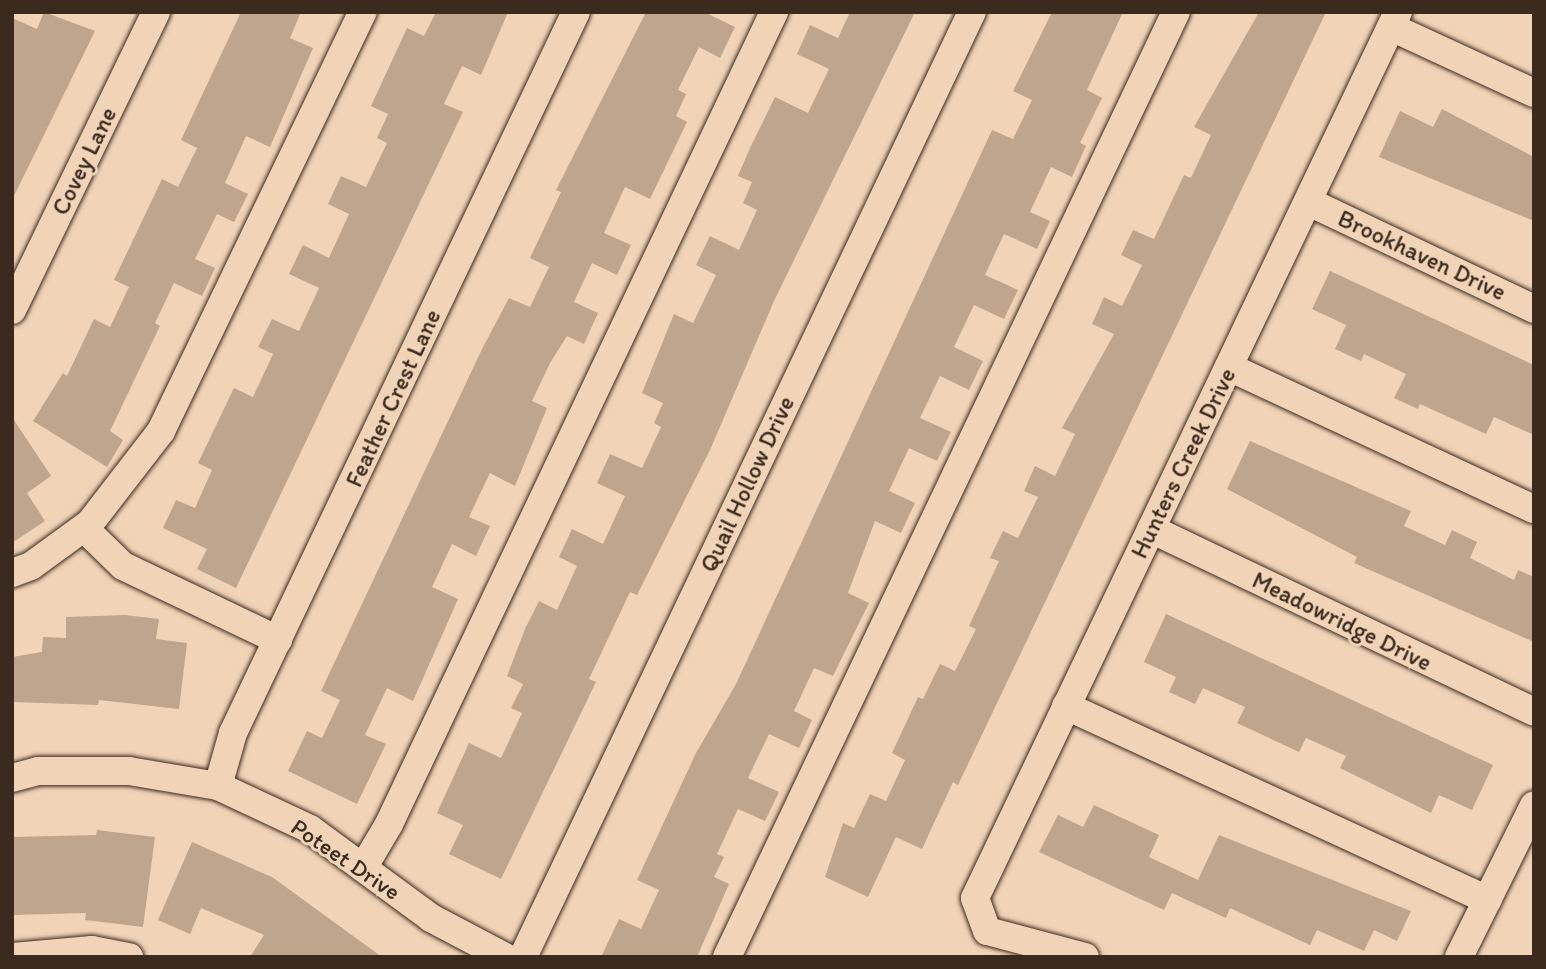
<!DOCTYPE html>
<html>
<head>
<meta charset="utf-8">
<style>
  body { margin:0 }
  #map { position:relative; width:1546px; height:969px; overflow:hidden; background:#f1d4b7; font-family:Itim,sans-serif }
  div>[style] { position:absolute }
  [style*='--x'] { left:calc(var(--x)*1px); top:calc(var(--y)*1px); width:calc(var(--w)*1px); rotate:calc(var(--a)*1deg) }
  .building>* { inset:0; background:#bfa58c }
  .roads { filter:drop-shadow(0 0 2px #3b2a1e) drop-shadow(0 0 2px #3b2a1e) }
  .minor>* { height:28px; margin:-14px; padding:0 14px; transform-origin:14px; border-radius:14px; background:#f1d4b7 }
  span { translate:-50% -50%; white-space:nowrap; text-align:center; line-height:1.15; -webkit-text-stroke:6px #f1d4b7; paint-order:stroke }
  .street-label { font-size:24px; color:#3b2a1e }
  .frame { position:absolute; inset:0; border:14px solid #3b2a1e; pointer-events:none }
</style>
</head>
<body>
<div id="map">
  <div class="building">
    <i style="clip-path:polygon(44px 12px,95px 31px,12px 200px,12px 18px,37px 29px)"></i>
    <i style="clip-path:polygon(241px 12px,301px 12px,290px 38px,313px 48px,270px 147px,246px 136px,225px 183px,248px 194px,234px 222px,217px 214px,195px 259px,215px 268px,202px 296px,174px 283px,155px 323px,160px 326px,110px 431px,123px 440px,107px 467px,33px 421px,63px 373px,67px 376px,94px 319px,110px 327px,129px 287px,114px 280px,162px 179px,178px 187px,197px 148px,181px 140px)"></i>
    <i style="clip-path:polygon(436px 12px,508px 12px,481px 75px,462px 66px,444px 104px,463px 112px,236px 588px,197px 569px,207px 549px,163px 528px,176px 500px,195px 508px,212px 470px,198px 463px,234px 388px,253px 397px,273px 354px,258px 347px,272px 319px,299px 331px,319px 288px,289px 274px,303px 245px,329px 258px,349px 214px,328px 204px,341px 176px,366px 187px,387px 143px,377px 138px,388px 114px,371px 106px,407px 28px,424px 36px)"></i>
    <i style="clip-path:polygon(646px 12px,704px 12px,735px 27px,720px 58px,699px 47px,678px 90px,686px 94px,676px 116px,687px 122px,650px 199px,625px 187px,604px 233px,631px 245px,617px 275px,592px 263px,574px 302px,598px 313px,584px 344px,567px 336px,550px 363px,532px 401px,547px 408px,515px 486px,490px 473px,469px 517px,490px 526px,476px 556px,452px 544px,432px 587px,458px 599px,413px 701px,387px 688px,365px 735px,386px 744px,357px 804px,288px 771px,307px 731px,322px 738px,340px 700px,321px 691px,482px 349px,509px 298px,530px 307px,549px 267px,530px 258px,561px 192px,556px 190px)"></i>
    <i style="clip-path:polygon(850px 12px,915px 12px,774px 301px,710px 450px,637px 595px,630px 592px,589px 679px,596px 682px,501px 879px,449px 854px,463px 825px,437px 813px,469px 743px,501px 758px,522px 713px,511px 708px,523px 684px,507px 676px,525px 629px,539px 601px,557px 610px,577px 566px,559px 557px,572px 529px,603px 544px,625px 496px,597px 483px,610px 454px,642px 468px,661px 427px,654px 423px,663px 403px,642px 393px,674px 314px,693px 323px,716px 275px,696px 265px,710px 236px,739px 250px,757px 210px,743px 203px,752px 182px,738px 176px,750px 148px,775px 97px,808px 113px,829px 69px,797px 54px,810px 25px,838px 38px)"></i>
    <i style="clip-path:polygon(1052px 12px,1123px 12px,1087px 90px,1102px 98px,1080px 143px,1086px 146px,1072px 177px,1051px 167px,1030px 212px,1050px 221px,1037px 249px,1004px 234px,985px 275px,1018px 290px,1004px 319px,974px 305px,954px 347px,983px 361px,969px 390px,940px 376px,920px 418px,951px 432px,937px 461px,909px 448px,889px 491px,915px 503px,901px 533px,875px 521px,848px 593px,869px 603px,833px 676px,814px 668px,794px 711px,812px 720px,799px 748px,769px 734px,748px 778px,779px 792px,765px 821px,738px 809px,717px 854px,724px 857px,714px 877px,729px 884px,697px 957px,601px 957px,619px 919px,641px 929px,659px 890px,637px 880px,696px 753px,736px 684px,992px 130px,1013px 139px,1032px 100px,1013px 91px)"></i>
    <i style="clip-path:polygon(1259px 12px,1326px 12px,958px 785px,953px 782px,922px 849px,896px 837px,868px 897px,825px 877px,843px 823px,854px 828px,870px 794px,886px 801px,905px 760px,892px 753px,918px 697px,923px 699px,940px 664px,955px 671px,976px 629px,969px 626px,999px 561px,990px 558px,1003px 531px,1018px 538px,1038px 497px,1024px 491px,1035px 466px,1055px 476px,1075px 434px,1062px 428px,1114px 334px,1092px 324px,1104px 297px,1122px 306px,1142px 265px,1121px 255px,1133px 230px,1154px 239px,1184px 175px,1191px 178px,1211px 135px,1194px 127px)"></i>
    <i style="clip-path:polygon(1442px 109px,1534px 157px,1534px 221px,1379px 157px,1400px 111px,1433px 127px)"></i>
    <i style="clip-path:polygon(1330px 271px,1534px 365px,1534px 435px,1494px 417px,1486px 434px,1420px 404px,1418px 409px,1394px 398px,1406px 374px,1364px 354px,1361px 361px,1335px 349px,1346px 325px,1312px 309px)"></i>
    <i style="clip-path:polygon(12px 417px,51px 476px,27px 493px,45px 521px,12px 543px)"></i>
    <i style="clip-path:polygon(1250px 441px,1411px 511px,1404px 526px,1445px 545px,1452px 530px,1477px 542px,1470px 558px,1514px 580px,1518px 570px,1534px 577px,1534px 642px,1354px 563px,1357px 557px,1227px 489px)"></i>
    <i style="clip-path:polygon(1166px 614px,1493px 765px,1472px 810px,1439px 795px,1431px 813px,1340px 768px,1346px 756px,1306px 738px,1299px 752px,1237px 723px,1245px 707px,1203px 688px,1195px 704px,1169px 692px,1176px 677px,1144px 662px)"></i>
    <i style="clip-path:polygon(125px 615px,159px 619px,156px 639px,187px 643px,179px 709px,99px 700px,98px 705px,12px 702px,12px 657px,42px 652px,43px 637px,66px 638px,66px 617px)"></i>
    <i style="clip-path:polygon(1094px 805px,1159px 835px,1149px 857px,1198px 880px,1219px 835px,1411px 911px,1397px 941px,1374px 930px,1364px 951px,1317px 930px,1310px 945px,1230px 908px,1226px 918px,1172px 893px,1164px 910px,1039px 852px,1058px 815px,1083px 827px)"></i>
    <i style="clip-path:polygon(97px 830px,155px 837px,143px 927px,85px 920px,86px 913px,12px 915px,12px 837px,96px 835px)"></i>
    <i style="clip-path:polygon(192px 842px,272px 877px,382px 957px,250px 957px,264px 935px,201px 908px,190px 934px,158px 920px)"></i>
  </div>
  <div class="roads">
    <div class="minor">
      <i style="--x:1391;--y:27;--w:157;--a:24.8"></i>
      <i style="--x:1309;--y:202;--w:249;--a:25.4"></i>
      <i style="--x:12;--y:310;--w:331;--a:-64.2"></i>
      <i style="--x:1229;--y:367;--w:336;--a:25"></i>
      <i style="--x:84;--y:528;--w:54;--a:44.3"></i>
      <i style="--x:123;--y:566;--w:172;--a:25.5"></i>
      <i style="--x:1151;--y:529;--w:424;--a:25.5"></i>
      <i style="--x:12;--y:573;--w:20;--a:-20"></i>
      <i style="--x:31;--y:566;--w:73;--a:-36.1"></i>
      <i style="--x:90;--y:523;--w:116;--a:-52.3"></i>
      <i style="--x:161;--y:431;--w:465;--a:-64.3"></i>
      <i style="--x:1066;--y:706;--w:464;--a:24.7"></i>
      <i style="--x:12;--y:778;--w:27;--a:-15"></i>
      <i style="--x:38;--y:771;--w:91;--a:0"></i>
      <i style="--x:129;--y:771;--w:90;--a:9.6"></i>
      <i style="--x:218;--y:786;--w:102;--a:25.1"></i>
      <i style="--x:310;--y:829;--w:150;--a:36.3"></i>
      <i style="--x:431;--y:918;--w:84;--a:27.8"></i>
      <i style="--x:218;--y:786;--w:55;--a:-74.2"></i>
      <i style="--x:233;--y:733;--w:798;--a:-64.56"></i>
      <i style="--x:363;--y:868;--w:51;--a:-59.4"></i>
      <i style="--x:389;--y:824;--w:899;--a:-64.63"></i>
      <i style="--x:13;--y:957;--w:79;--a:-5.1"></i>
      <i style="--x:92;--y:950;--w:38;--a:11"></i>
      <i style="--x:523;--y:957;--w:1046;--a:-64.59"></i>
      <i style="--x:727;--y:957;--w:1046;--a:-64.59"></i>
      <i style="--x:1085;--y:957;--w:101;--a:-165.1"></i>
      <i style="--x:987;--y:931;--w:35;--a:-110"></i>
      <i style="--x:975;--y:898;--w:982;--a:-64.48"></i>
      <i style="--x:1459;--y:957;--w:169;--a:-63.7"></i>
    </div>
  </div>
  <div class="street-label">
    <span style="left:84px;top:161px;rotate:-64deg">Covey Lane</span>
    <span style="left:1422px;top:255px;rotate:25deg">Brookhaven Drive</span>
    <span style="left:393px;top:398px;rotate:-65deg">Feather Crest Lane</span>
    <span style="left:1183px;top:463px;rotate:-64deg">Hunters Creek Drive</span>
    <span style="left:747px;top:484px;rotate:-65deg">Quail Hollow Drive</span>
    <span style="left:1342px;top:621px;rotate:26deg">Meadowridge Drive</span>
    <span style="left:346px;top:859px;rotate:34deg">Poteet Drive</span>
  </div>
  <div class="frame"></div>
</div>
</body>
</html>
